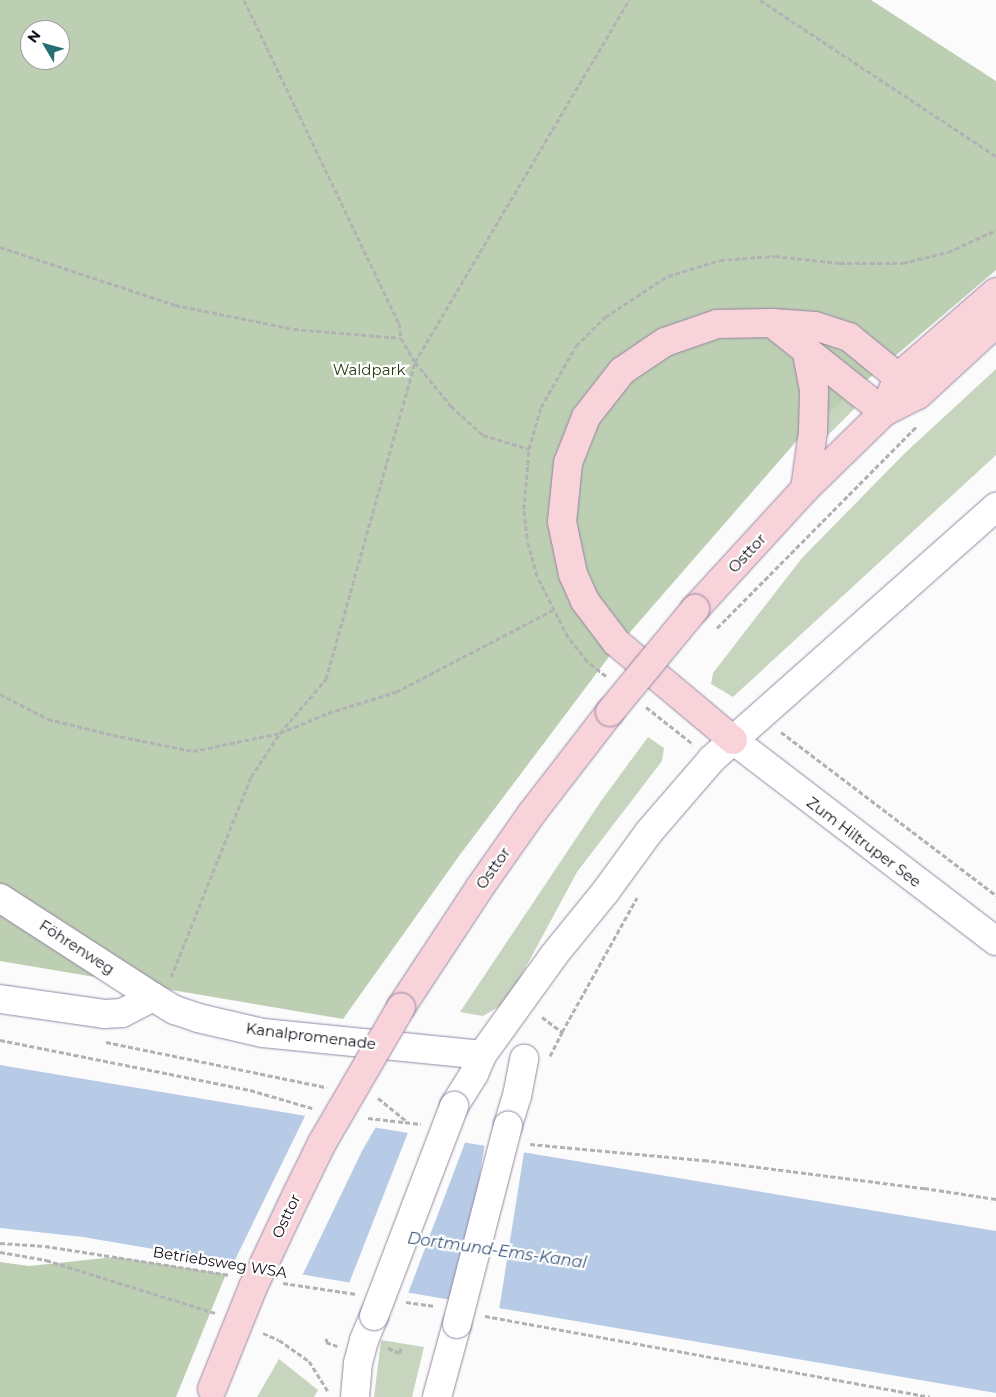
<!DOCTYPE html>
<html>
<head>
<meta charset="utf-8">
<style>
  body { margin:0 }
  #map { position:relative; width:996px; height:1397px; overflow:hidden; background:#fbfbfb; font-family:Montserrat,sans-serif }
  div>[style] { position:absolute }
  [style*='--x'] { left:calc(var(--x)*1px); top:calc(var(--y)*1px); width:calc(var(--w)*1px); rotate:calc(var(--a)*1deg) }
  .green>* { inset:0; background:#c7d4be }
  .forest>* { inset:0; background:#bdcfb2 }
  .water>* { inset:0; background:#b7cbe7 }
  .pier>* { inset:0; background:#fbfbfb; transform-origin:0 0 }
  .path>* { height:3px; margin-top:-1.5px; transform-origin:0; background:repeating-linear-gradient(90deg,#b2b1b4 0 5px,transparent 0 7.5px) }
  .roads { filter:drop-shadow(0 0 1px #9585a3) drop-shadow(0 0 1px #9585a3) }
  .minor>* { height:28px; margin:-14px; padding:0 14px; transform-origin:14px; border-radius:14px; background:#fff }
  .major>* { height:28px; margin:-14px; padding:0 14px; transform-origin:14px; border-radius:14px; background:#f8d4da }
  .bridges { filter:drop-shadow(0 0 1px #9585a3) drop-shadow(0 0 1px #9585a3) }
  .minor-bridge>* { height:28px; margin:-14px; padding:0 14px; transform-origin:14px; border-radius:14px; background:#fff }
  .major-bridge>* { height:28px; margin:-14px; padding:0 14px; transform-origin:14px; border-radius:14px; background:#f8d4da }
  span { translate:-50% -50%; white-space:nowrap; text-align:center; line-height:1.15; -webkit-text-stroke:4.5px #fff; paint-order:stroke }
  .park-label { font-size:15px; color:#273f12 }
  .street-label { font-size:15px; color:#120c17 }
  .water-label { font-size:16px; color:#35527a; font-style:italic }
  .north { position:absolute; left:20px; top:20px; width:50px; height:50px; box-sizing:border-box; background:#fff; border:1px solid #a09ea2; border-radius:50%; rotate:307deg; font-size:14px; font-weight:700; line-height:20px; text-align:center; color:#120c17 }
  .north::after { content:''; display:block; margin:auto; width:18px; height:22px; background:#246f72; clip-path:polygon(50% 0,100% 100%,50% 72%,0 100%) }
</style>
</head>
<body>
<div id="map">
  <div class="green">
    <i style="clip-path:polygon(996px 369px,996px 455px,733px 697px,711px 684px,713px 673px,802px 558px,905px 453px)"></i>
    <i style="clip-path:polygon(822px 376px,856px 407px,825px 438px)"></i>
    <i style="clip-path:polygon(648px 737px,664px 748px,662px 761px,577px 872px,507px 1002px,483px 1016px,460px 1012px,601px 801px)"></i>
    <i style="clip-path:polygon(381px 1340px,424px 1347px,412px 1397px,374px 1397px)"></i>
    <i style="clip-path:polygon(279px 1359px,318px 1390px,314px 1397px,257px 1397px)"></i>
  </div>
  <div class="forest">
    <i style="clip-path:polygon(evenodd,0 0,871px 0,996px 81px,996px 270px,800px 437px,611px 654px,459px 856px,343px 1019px,0 961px,0 0,30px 30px,60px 30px,60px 60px,30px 60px,30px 30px)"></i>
    <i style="clip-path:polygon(115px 1257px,226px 1274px,176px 1397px,0 1397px,0 1262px,29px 1266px)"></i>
  </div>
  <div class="water">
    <i style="clip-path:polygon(0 1065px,996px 1231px,996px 1393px,83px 1237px,0 1228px)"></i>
  </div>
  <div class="pier">
    <i style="clip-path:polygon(306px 1114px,377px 1125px,362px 1151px,301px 1278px,232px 1266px)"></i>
    <i style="clip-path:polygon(409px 1130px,466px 1140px,407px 1296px,348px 1286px)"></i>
    <i style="left:485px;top:1143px;width:40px;height:164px;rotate:9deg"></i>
  </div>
  <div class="path">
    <i style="--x:244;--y:0;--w:358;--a:64.4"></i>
    <i style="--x:399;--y:323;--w:15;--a:82"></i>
    <i style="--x:760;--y:0;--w:283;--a:33.5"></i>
    <i style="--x:0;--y:247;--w:184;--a:18.3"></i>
    <i style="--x:175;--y:305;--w:121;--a:11.4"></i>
    <i style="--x:294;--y:329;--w:107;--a:4.8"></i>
    <i style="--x:401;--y:338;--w:28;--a:60"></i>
    <i style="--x:415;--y:362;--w:57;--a:50.7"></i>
    <i style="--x:451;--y:406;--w:43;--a:42.2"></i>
    <i style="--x:483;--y:435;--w:48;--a:16.9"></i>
    <i style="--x:717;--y:628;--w:283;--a:-45.3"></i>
    <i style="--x:606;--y:676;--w:24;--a:-142"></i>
    <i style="--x:587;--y:661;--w:31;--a:-128"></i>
    <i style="--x:568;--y:637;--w:68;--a:-116.9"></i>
    <i style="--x:537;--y:576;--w:39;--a:-105"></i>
    <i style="--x:527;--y:538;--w:29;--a:-96"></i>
    <i style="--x:524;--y:509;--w:60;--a:-85.2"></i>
    <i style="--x:529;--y:449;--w:44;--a:-74.1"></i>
    <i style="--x:541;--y:407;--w:70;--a:-60.2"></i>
    <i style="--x:576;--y:346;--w:41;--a:-45"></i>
    <i style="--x:605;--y:317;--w:75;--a:-33.1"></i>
    <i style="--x:668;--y:276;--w:54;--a:-17.1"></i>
    <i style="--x:720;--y:260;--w:55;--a:-4.2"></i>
    <i style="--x:775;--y:256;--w:65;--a:6.1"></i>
    <i style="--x:840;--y:263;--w:63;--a:0"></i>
    <i style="--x:903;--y:263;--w:46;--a:-13.7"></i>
    <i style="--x:948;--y:252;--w:53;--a:-24.6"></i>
    <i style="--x:0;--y:694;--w:54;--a:27.5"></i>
    <i style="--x:48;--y:719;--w:67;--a:13.8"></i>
    <i style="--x:113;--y:735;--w:82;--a:11.3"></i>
    <i style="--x:193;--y:751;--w:89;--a:-11.7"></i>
    <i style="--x:280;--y:733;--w:52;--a:-22.6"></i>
    <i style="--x:328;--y:713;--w:71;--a:-17.2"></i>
    <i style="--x:396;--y:692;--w:177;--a:-27.6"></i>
    <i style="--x:646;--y:707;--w:60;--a:38.2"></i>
    <i style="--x:781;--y:732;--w:270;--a:37.2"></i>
    <i style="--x:171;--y:977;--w:215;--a:-68.2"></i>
    <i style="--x:251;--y:777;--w:53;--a:-56.6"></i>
    <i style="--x:280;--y:733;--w:71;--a:-49.6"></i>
    <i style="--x:326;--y:679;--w:329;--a:-74.3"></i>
    <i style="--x:415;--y:362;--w:421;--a:-59.4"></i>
    <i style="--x:542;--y:1017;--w:25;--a:37"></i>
    <i style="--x:562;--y:1032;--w:154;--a:-60.8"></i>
    <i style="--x:0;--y:1040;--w:255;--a:11.3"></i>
    <i style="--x:250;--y:1090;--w:65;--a:16.2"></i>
    <i style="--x:106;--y:1042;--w:225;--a:11.6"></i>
    <i style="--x:550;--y:1056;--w:27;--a:-63"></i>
    <i style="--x:378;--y:1098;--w:36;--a:39"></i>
    <i style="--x:368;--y:1118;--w:53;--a:6.5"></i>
    <i style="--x:530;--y:1144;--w:175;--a:5.3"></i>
    <i style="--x:704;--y:1160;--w:222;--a:7.3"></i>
    <i style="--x:924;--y:1188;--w:73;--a:8.7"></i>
    <i style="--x:0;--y:1243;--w:45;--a:3.8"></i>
    <i style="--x:45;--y:1246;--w:187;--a:8.9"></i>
    <i style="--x:0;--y:1252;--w:47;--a:9.9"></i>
    <i style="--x:46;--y:1260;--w:177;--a:17.4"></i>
    <i style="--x:283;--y:1283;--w:74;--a:8.6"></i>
    <i style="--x:406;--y:1302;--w:29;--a:8"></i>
    <i style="--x:485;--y:1316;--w:452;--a:10.3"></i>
    <i style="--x:263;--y:1333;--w:17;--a:24"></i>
    <i style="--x:279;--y:1340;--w:37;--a:35"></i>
    <i style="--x:309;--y:1361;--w:36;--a:58"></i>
    <i style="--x:327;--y:1338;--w:4;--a:104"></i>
    <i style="--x:326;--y:1342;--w:12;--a:20"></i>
    <i style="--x:388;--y:1348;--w:13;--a:23"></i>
    <i style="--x:400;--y:1353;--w:5;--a:-79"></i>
  </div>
  <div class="roads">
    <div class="minor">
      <i style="--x:733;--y:740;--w:331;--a:37.4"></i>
      <i style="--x:0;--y:898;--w:182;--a:32.9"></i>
      <i style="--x:153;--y:997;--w:26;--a:31"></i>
      <i style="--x:175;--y:1010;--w:24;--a:19"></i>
      <i style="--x:198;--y:1018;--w:67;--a:13"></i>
      <i style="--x:263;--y:1033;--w:220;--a:5.7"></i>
      <i style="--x:0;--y:999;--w:105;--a:8.2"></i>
      <i style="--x:104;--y:1014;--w:18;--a:-3"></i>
      <i style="--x:122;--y:1013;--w:35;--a:-27"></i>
      <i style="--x:454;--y:1106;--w:38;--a:-58"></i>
      <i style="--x:474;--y:1074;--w:21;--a:-67"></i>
      <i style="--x:482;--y:1055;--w:123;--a:-54.2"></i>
      <i style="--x:554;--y:955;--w:82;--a:-50.9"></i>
      <i style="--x:606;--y:891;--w:73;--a:-53.9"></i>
      <i style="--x:649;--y:832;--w:96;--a:-49.2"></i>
      <i style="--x:712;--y:759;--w:380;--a:-41.6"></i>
      <i style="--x:508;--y:1125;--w:30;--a:-73"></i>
      <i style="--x:517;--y:1096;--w:38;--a:-79"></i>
      <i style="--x:355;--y:1397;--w:34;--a:-85"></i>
      <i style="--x:358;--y:1363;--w:24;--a:-75"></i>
      <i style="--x:364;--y:1340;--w:26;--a:-67"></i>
      <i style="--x:437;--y:1397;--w:76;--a:-74.7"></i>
    </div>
    <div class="major">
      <i style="--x:772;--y:323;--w:143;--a:38.5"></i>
      <i style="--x:891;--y:394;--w:18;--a:-68"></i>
      <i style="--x:898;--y:377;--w:130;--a:-40.9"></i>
      <i style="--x:805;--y:489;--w:58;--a:-82"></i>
      <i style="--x:813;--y:432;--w:42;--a:-88.6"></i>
      <i style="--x:814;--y:390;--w:43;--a:-100.8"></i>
      <i style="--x:695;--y:609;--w:163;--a:-47.5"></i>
      <i style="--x:805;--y:489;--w:110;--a:-44.3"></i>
      <i style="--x:884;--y:412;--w:38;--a:-27"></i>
      <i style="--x:918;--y:395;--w:106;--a:-42.7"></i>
      <i style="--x:733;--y:740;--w:153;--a:-140.1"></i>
      <i style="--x:616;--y:642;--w:51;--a:-127.1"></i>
      <i style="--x:585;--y:601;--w:30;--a:-114"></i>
      <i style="--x:573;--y:574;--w:53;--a:-101.9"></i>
      <i style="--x:562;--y:522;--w:59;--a:-84.2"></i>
      <i style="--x:568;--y:463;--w:49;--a:-68.6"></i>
      <i style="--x:586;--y:417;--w:58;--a:-52"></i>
      <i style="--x:622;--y:371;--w:52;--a:-34"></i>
      <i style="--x:665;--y:342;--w:55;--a:-19.1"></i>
      <i style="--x:717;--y:324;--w:55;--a:-1"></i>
      <i style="--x:772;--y:323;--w:43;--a:4"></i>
      <i style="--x:815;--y:326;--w:36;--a:18"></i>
      <i style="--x:849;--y:337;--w:63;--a:39.2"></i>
      <i style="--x:401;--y:1007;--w:144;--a:-56.6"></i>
      <i style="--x:480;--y:887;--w:90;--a:-54.9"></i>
      <i style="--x:532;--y:813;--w:128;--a:-52.3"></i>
    </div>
  </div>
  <div class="bridges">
    <div class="minor-bridge">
      <i style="--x:374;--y:1316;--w:225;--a:-69.1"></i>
      <i style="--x:457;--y:1324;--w:205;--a:-75.6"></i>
    </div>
    <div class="major-bridge">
      <i style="--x:610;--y:712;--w:134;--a:-50.5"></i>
      <i style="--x:212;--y:1389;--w:110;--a:-68.1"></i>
      <i style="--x:253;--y:1287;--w:105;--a:-64.7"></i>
      <i style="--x:298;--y:1192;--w:55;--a:-63.9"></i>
      <i style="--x:322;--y:1143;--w:157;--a:-59.8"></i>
    </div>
  </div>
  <div class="park-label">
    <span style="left:369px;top:370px">Waldpark</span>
  </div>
  <div class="street-label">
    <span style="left:747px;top:553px;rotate:-47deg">Osttor</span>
    <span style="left:864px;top:842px;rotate:37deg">Zum Hiltruper See</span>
    <span style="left:493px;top:868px;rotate:-55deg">Osttor</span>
    <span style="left:77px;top:947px;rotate:33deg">Föhrenweg</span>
    <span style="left:311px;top:1036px;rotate:7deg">Kanalpromenade</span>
    <span style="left:286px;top:1216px;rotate:-65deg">Osttor</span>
    <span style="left:220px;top:1262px;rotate:9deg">Betriebsweg WSA</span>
  </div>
  <div class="water-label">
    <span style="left:497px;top:1251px;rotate:8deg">Dortmund-Ems-Kanal</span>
  </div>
  <div class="north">N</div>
</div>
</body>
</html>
